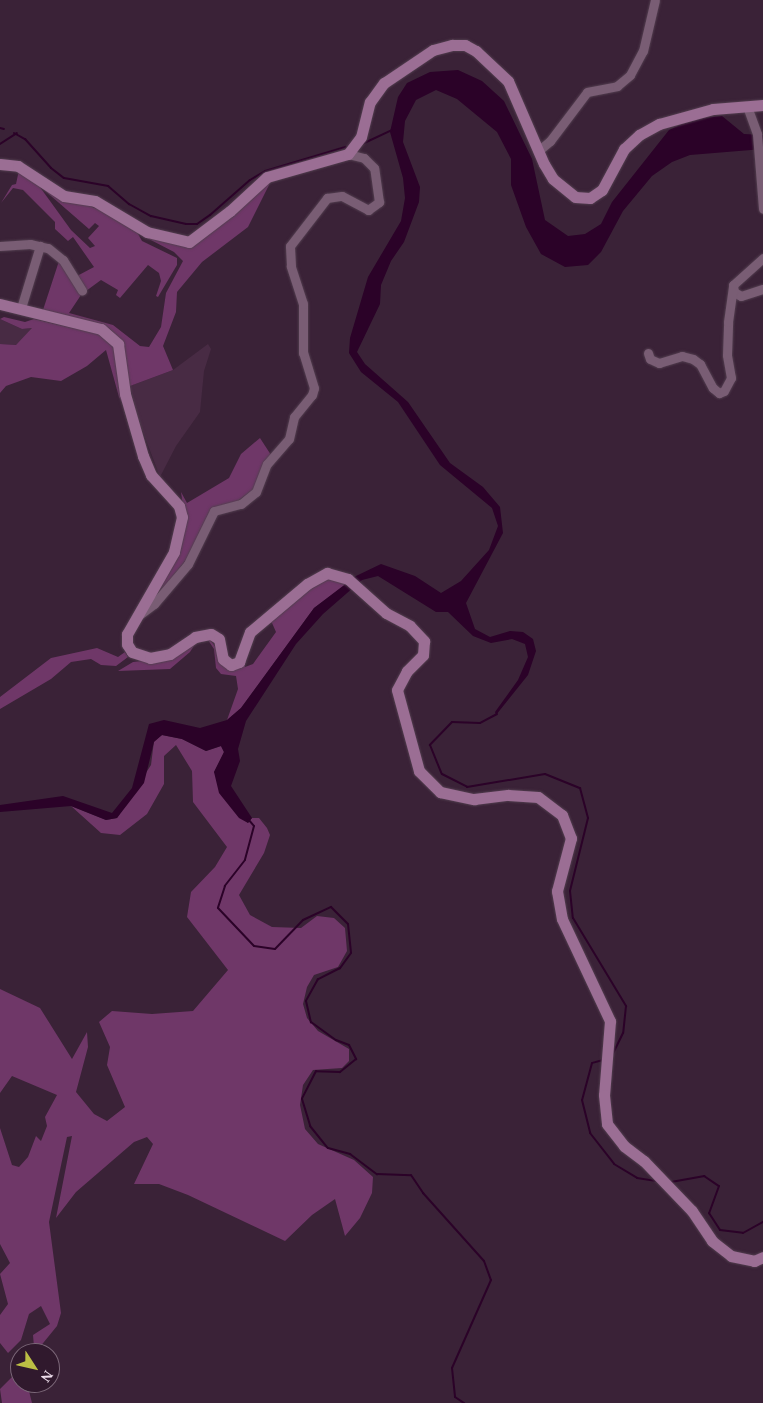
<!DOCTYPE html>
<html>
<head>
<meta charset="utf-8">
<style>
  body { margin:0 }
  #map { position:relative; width:763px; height:1403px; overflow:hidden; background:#3a2237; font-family:Georgia,serif }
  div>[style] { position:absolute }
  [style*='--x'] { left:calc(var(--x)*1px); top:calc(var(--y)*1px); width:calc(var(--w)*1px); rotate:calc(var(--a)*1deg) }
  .built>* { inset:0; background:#482b44 }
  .green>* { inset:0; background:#6f3768 }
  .water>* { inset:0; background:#2b0228 }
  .stream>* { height:2px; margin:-1px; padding:0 1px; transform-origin:1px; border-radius:1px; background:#2b0228 }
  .roads { filter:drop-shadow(0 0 1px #523e4f) drop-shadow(0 0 1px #523e4f) }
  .minor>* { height:9px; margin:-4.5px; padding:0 4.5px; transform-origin:4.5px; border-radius:4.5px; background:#795d74 }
  .major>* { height:11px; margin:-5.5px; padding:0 5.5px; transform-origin:5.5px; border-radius:5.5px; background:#9b6e94 }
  span { translate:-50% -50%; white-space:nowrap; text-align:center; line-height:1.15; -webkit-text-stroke:4px #30192d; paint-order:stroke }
  .north { position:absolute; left:10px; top:1343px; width:50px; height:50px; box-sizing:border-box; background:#30192d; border:1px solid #7c6879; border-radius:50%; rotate:125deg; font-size:14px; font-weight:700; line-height:20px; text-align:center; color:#eedeec }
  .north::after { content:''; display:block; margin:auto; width:18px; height:22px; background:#bcbf44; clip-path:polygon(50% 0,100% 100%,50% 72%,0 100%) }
</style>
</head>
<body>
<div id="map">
  <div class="built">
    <i style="clip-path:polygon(0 319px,22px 329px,32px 328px,32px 332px,16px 345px,0 344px)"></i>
    <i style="clip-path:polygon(208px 344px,211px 349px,204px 371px,200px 412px,176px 446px,160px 477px,137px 416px,130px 386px,173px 370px)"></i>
  </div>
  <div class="green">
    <i style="clip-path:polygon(19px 170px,37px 183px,71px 230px,90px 248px,95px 246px,88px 238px,99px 226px,95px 223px,89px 229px,43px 189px,103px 211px,137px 232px,142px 241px,177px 258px,177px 265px,158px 297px,156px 296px,161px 281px,159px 273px,148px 265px,120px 298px,116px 295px,118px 290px,101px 280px,86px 291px,77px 276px,94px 267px,73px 237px,68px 241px,55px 229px,55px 222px,23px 190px,13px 188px,1px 203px,12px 185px,16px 184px)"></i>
    <i style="clip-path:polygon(271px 181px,248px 227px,202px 262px,177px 292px,176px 312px,163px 346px,173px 370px,130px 386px,119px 338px,110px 329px,43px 310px,59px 261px,81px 295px,69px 313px,113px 325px,140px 346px,149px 347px,161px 327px,166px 293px,183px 261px,174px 252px,147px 238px,187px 244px)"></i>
    <i style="clip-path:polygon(4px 317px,25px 322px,34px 319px,98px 334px,111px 342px,116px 351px,126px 409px,119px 397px,106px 350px,87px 366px,61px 381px,31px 377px,6px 386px,0 393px,0 344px,16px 345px,32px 328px,22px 329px,0 319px)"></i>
    <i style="clip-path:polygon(260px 438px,271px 455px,255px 488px,235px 503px,220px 507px,194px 550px,147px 608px,164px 578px,183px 506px,181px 492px,187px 503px,229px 478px,241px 454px)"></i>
    <i style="clip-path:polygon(336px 577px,348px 583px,314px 608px,241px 708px,227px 720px,238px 689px,236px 676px,221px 674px,216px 668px,214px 649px,208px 640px,197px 641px,190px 652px,170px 669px,118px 671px,133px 662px,169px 658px,197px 638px,208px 637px,217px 649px,223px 666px,235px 667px,245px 652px,245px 667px,253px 664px,276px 632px,272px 623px,265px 623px,320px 580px)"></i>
    <i style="clip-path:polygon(97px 648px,118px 657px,125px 652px,128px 657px,116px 666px,101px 665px,91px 659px,71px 662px,51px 679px,0 709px,0 697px,51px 658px)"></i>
    <i style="clip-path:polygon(162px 735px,182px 739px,206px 751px,221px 746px,224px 752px,214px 772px,248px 823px,252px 818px,259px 818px,267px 828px,270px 835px,264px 853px,239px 895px,250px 915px,272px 927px,301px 928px,317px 916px,334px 918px,345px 928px,347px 951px,338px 967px,314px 975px,307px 987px,303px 1004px,307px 1018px,318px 1031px,349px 1049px,349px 1061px,342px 1068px,313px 1070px,303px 1085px,300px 1105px,305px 1129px,318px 1144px,354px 1160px,373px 1177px,372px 1193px,360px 1218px,345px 1236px,335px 1199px,312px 1215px,285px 1241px,188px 1195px,159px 1184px,134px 1184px,153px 1144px,147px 1137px,134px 1142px,76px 1192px,56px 1218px,72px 1136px,67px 1137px,49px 1222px,61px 1313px,57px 1326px,35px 1353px,21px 1353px,34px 1347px,33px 1335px,50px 1324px,41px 1306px,29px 1314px,21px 1340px,8px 1353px,0 1343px,0 1315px,8px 1304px,0 1274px,10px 1263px,0 1244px,0 1128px,12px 1165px,19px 1167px,28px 1157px,36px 1136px,41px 1141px,47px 1126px,45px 1117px,57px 1095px,12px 1076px,0 1093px,0 989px,40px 1008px,72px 1059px,87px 1032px,88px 1047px,76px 1092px,94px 1114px,107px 1121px,125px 1107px,107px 1065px,110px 1047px,99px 1022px,112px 1011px,152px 1014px,193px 1011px,228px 970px,187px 917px,191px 892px,215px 867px,227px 847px,193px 802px,192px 771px,176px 745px,164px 756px,164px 784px,147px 814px,120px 835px,101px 833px,71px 806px,106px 820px,117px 818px,151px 765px,154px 741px)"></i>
    <i style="clip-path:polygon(20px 1354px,20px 1383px,27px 1383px,32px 1403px,2px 1403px,0 1389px,14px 1375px)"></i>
  </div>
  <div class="water">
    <i style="clip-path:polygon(458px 70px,482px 81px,504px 101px,532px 159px,545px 220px,568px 236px,585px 234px,601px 224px,612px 202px,669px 130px,693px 119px,722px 116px,744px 134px,763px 135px,763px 149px,690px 155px,672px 162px,652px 176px,623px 211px,601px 252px,588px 265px,565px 267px,541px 254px,526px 227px,511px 185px,511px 159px,497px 132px,457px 99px,436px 90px,416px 100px,405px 121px,403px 142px,420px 187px,419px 202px,404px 242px,391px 261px,381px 285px,380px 304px,357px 352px,365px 364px,408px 402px,450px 463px,483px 487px,500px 507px,503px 533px,466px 603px,475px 629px,490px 637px,510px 631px,523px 632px,533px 639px,536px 651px,528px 675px,496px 715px,495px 712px,518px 680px,528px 657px,525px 644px,512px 639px,491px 643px,473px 636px,448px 612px,436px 612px,378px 576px,362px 580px,323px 614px,296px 644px,246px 721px,238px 749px,240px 761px,231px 786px,252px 818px,248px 823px,239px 818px,219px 793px,214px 772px,224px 752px,221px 746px,206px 751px,182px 739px,162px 735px,154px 742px,144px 783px,117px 818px,106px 820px,71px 806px,0 812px,0 805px,63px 796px,112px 813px,132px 788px,149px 724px,164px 720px,200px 728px,227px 720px,241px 708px,314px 608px,356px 576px,381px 564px,415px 576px,441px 593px,461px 581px,489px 550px,498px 526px,492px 508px,440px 465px,398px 402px,361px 372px,349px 353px,350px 338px,368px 277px,401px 221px,405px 198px,403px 178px,390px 132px,398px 97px,407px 83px,430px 72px)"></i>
  </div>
  <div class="stream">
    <i style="--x:0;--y:128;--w:4;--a:14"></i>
    <i style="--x:14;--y:133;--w:13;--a:29"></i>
    <i style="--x:25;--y:139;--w:39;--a:48"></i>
    <i style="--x:51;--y:168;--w:16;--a:38"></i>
    <i style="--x:64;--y:178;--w:45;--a:10.3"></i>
    <i style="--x:108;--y:186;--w:28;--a:41"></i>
    <i style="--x:129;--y:204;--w:25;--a:29"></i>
    <i style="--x:151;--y:216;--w:36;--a:13"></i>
    <i style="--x:186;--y:224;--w:11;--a:0"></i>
    <i style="--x:197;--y:224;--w:16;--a:-35"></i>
    <i style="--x:210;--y:215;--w:53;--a:-41.2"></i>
    <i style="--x:250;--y:180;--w:17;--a:-31"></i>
    <i style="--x:265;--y:171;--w:84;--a:-16.7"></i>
    <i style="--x:0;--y:144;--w:20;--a:-33"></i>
    <i style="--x:360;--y:145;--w:35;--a:-25"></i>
    <i style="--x:497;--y:714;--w:19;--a:152"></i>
    <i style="--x:480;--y:723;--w:28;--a:-178"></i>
    <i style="--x:452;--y:722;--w:32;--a:134"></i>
    <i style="--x:430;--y:745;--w:31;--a:68"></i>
    <i style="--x:442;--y:774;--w:28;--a:27"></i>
    <i style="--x:467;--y:787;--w:79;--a:-9.5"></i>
    <i style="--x:545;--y:774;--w:38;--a:22"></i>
    <i style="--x:580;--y:788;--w:31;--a:75"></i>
    <i style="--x:588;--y:818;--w:75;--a:103.9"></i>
    <i style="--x:570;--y:891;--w:27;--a:84"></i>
    <i style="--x:573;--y:918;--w:103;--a:58.9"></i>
    <i style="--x:626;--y:1006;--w:27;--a:96"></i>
    <i style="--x:623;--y:1033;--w:25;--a:116"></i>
    <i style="--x:248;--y:819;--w:9;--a:49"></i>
    <i style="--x:254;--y:826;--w:35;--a:105"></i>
    <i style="--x:245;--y:860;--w:33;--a:128"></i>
    <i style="--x:225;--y:886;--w:23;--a:108"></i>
    <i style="--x:218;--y:908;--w:52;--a:46.5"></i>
    <i style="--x:254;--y:946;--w:21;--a:8"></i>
    <i style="--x:275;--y:949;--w:40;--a:-46"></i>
    <i style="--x:303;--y:920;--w:31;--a:-25"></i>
    <i style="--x:331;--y:907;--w:24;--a:45"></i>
    <i style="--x:348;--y:924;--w:29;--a:84"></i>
    <i style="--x:351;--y:953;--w:19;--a:126"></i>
    <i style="--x:340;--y:968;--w:25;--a:153"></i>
    <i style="--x:318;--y:979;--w:25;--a:119"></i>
    <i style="--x:306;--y:1001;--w:22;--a:77"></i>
    <i style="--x:311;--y:1022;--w:31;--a:36"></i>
    <i style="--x:336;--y:1040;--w:14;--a:21"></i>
    <i style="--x:349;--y:1045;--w:16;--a:63"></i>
    <i style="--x:356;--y:1059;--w:21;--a:141"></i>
    <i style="--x:340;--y:1072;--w:24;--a:-178"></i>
    <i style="--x:316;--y:1071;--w:31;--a:117"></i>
    <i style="--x:302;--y:1099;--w:28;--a:73"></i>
    <i style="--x:310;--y:1126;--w:28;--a:51"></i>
    <i style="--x:328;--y:1148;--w:23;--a:15"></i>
    <i style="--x:350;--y:1154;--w:34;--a:37"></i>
    <i style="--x:377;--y:1174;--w:34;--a:2"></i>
    <i style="--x:411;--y:1175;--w:22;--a:56"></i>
    <i style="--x:423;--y:1193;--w:91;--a:48.1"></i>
    <i style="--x:484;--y:1261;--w:20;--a:70"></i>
    <i style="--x:491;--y:1280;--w:96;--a:113.9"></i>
    <i style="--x:452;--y:1368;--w:29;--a:84"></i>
    <i style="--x:455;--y:1397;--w:11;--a:34"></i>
    <i style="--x:603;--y:1060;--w:11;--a:165"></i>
    <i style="--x:592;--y:1063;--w:38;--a:105"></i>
    <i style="--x:582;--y:1100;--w:34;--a:76"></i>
    <i style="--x:590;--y:1133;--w:39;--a:52"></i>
    <i style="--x:614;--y:1164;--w:27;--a:31"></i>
    <i style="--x:637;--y:1178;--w:20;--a:9"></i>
    <i style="--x:671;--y:1182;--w:34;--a:-10"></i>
    <i style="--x:704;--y:1176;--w:18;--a:34"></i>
    <i style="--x:719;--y:1186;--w:29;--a:110"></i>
    <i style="--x:709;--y:1213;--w:20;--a:57"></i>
    <i style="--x:720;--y:1230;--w:23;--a:7"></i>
    <i style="--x:743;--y:1233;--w:23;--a:-29"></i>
  </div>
  <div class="roads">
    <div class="minor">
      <i style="--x:748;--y:109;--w:27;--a:70"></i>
      <i style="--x:757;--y:134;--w:75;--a:85.4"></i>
      <i style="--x:538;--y:151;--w:16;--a:-40"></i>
      <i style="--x:550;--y:141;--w:61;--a:-52.9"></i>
      <i style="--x:587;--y:92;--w:31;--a:-11"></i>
      <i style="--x:617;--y:86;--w:17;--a:-40"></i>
      <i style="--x:630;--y:75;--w:27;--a:-62"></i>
      <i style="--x:643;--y:51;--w:52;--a:-76.8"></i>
      <i style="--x:0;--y:246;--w:30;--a:-4"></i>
      <i style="--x:30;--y:244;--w:18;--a:13"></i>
      <i style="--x:48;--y:248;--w:19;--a:39"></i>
      <i style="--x:63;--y:260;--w:36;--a:58"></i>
      <i style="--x:763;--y:258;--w:40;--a:138"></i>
      <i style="--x:733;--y:285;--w:7;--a:82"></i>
      <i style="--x:734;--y:292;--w:8;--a:30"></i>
      <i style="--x:741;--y:296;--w:23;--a:-18"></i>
      <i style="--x:21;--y:308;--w:65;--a:-73"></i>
      <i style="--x:648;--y:353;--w:6;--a:72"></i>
      <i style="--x:650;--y:359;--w:10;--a:24"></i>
      <i style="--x:659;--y:363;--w:24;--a:-17"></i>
      <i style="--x:682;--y:356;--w:11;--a:15"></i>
      <i style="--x:693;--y:359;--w:9;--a:36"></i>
      <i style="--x:700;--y:364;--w:27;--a:62"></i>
      <i style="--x:713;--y:388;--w:8;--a:40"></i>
      <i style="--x:719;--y:393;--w:5;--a:-22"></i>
      <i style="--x:724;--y:391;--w:15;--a:-62"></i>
      <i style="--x:731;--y:378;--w:23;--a:-100"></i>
      <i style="--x:727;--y:355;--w:33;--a:-88"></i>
      <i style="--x:728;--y:322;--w:37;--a:-82"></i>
      <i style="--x:138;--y:616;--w:20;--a:-37"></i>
      <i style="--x:154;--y:604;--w:52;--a:-49.6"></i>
      <i style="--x:188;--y:564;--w:59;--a:-63.9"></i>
      <i style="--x:214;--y:511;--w:28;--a:-15"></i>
      <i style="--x:241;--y:504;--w:19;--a:-39"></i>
      <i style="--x:256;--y:492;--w:30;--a:-69"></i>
      <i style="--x:267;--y:464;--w:33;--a:-49"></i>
      <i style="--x:289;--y:439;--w:23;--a:-77"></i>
      <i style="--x:294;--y:417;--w:28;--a:-51"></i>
      <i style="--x:312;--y:395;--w:7;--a:-74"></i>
      <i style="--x:314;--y:388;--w:37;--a:-107"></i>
      <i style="--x:303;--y:353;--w:49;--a:-90"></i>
      <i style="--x:303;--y:304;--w:40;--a:-108"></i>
      <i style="--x:291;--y:266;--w:20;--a:-93"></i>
      <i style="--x:290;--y:246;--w:61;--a:-52.4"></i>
      <i style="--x:327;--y:198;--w:15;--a:-8"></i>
      <i style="--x:342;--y:196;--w:30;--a:28"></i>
      <i style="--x:368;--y:210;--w:14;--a:-36"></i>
      <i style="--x:379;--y:202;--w:34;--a:-98"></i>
      <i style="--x:374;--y:168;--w:14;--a:-135"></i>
      <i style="--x:364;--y:158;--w:16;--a:-166"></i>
    </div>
    <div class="major">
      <i style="--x:0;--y:164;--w:18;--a:6"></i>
      <i style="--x:18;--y:166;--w:55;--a:33.1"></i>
      <i style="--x:64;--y:196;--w:31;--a:9"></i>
      <i style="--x:95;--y:201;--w:61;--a:30.8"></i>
      <i style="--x:147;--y:232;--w:43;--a:13.4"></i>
      <i style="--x:189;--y:242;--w:51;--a:-37.1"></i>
      <i style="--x:230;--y:211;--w:50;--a:-42.6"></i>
      <i style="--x:267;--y:177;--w:84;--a:-15.9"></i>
      <i style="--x:348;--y:154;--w:21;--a:-53"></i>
      <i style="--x:361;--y:137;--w:36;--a:-76"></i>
      <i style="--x:370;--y:102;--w:24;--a:-54"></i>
      <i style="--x:384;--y:83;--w:59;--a:-34"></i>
      <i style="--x:433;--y:50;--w:20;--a:-15"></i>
      <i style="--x:452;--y:45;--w:13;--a:0"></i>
      <i style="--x:465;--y:45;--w:13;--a:29"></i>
      <i style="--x:476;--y:51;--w:44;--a:43.2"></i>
      <i style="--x:508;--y:81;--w:90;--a:66.6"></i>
      <i style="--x:544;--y:164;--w:17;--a:59"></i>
      <i style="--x:553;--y:179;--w:28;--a:39"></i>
      <i style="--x:575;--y:197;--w:15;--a:4"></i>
      <i style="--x:590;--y:198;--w:14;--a:-34"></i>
      <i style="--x:602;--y:190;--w:47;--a:-61.8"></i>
      <i style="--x:624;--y:149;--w:21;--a:-43"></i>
      <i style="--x:639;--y:135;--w:23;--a:-29"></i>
      <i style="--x:659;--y:124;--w:56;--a:-15.5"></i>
      <i style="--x:713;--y:109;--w:50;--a:-4.6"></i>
      <i style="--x:0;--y:304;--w:104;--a:13.9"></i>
      <i style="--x:101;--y:329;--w:23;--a:41"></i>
      <i style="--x:118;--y:344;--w:50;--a:82"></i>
      <i style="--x:125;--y:394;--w:65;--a:73.8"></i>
      <i style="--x:143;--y:456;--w:21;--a:67"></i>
      <i style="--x:151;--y:475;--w:42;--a:47.9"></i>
      <i style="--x:179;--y:506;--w:11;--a:75"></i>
      <i style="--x:182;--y:517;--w:36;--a:103"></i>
      <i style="--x:174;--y:552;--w:95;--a:119.8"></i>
      <i style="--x:127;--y:634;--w:10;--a:90"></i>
      <i style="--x:127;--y:644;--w:9;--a:58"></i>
      <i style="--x:132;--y:652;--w:19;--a:18"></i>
      <i style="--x:150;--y:658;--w:20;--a:-11"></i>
      <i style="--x:170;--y:654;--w:30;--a:-34"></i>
      <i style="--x:195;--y:637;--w:16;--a:-11"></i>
      <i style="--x:211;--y:634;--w:9;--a:32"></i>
      <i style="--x:219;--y:639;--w:20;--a:79"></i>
      <i style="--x:223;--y:659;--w:10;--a:37"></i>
      <i style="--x:231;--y:665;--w:9;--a:-21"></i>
      <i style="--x:239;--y:662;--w:32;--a:-70"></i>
      <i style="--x:250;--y:632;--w:75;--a:-40.1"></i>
      <i style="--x:307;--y:584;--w:23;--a:-29"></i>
      <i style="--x:327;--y:573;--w:22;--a:16"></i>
      <i style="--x:348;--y:579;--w:51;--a:41.8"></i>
      <i style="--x:386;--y:613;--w:27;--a:28"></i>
      <i style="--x:410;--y:626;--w:21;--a:47"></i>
      <i style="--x:424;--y:641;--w:14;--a:94"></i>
      <i style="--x:423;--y:655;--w:23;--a:135"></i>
      <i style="--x:407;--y:671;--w:21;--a:118"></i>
      <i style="--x:397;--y:690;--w:84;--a:74.8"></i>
      <i style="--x:419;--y:771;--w:30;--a:45"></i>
      <i style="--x:440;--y:792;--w:35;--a:12"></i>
      <i style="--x:474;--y:799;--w:34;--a:-7"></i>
      <i style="--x:508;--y:795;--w:30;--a:4"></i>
      <i style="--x:538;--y:797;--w:30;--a:37"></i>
      <i style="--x:562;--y:815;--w:25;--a:69"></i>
      <i style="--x:571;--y:838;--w:55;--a:104.8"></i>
      <i style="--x:557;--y:891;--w:28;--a:80"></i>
      <i style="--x:562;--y:919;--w:113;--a:64.8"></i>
      <i style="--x:610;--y:1021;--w:74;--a:94.6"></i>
      <i style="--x:604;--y:1095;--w:29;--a:84"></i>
      <i style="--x:607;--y:1124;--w:28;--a:52"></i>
      <i style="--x:624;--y:1146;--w:25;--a:37"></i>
      <i style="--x:644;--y:1161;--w:69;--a:46.2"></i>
      <i style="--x:692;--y:1211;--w:36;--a:56"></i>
      <i style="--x:712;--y:1241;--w:24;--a:38"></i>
      <i style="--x:731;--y:1256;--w:24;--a:12"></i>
      <i style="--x:754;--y:1261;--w:10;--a:-24"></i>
    </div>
  </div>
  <div class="north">N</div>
</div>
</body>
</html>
